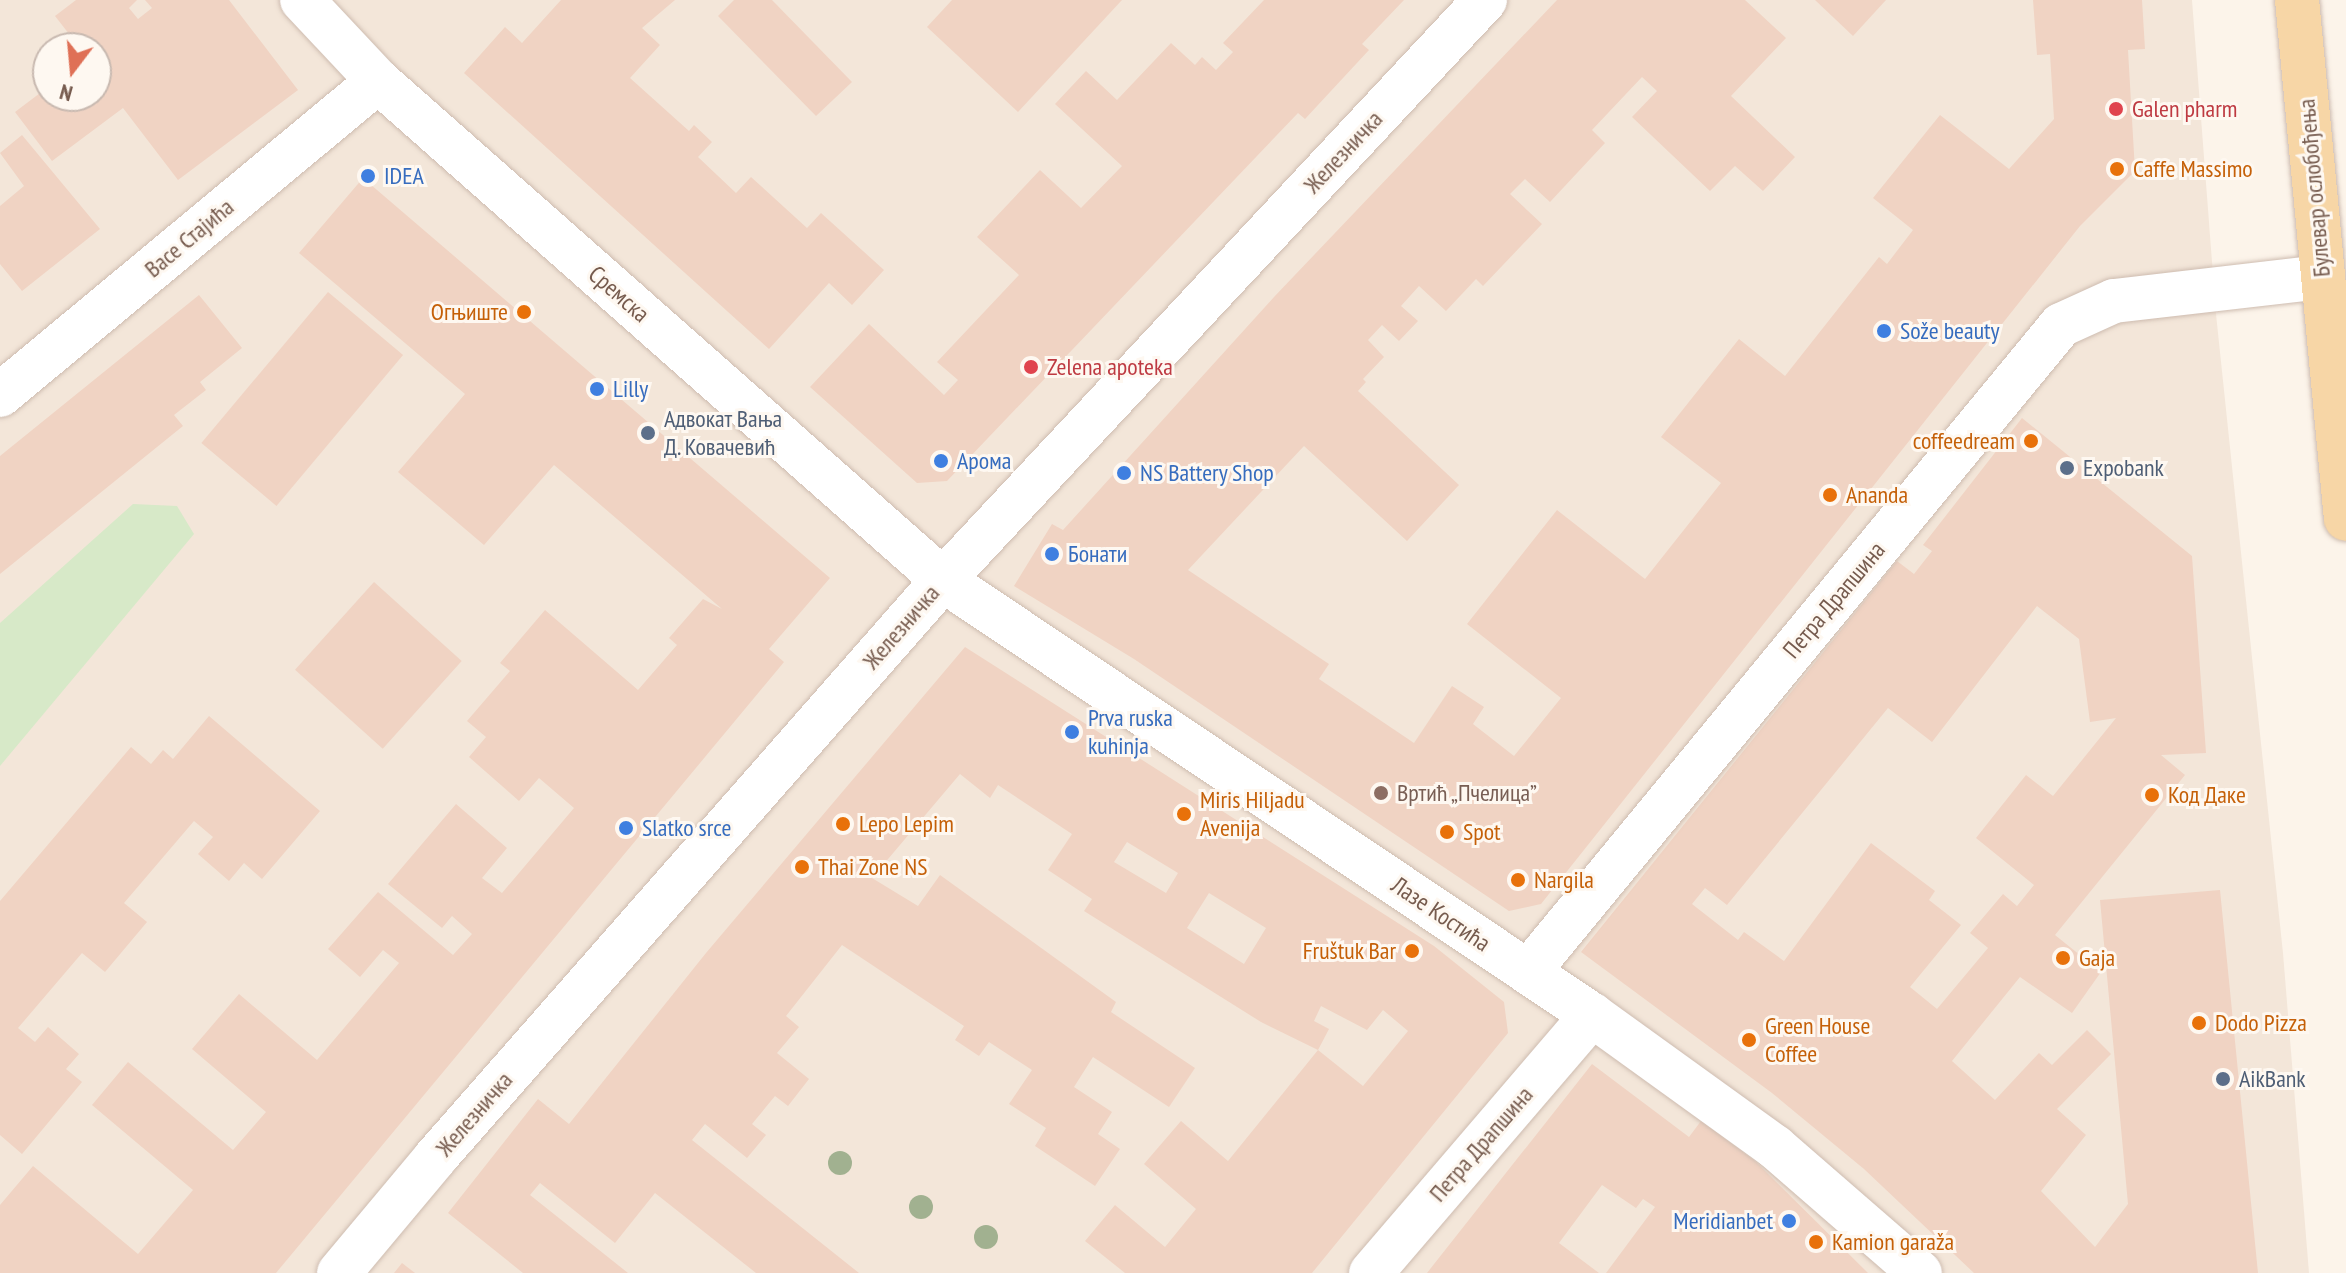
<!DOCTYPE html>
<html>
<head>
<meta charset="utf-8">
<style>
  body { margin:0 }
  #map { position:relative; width:2346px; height:1273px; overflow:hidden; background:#fcf4ea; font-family:"PT Sans Narrow",sans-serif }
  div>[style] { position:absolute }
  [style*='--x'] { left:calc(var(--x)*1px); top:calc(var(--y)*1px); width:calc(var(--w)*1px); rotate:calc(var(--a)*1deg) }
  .residential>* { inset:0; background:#f3e6d9 }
  .green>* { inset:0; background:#d7e9c8 }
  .building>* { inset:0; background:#f0d3c3; transform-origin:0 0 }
  .roads { filter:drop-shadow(0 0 2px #cebcb0) drop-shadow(0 0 2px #cebcb0) }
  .minor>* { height:44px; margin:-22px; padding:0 22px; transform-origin:22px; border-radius:22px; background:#fff }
  .major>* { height:44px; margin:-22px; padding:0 22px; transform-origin:22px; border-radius:22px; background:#f7d6a6 }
  .trees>* { width:24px; height:24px; margin:-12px; border-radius:50%; background:#a1b190 }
  .dots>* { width:22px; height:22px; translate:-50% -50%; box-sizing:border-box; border:4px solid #fef8f1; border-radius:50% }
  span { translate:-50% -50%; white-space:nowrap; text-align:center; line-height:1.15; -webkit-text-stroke:6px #fef8f1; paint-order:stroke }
  .health-label { font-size:24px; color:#be3a42 }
  .left { translate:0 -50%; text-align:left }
  .street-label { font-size:24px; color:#765b4e }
  .food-label { font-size:24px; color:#c56008 }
  .right { translate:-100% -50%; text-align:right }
  .shop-label { font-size:24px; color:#366cbe }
  .service-label { font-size:24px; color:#4e5e75 }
  .education-label { font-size:24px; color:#785e54 }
  .north { position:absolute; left:32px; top:32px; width:80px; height:80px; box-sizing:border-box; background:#fef8f1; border:2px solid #c8b9b0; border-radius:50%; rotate:196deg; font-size:22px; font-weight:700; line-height:32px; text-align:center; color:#765b4e }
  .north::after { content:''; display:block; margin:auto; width:28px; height:36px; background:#df7056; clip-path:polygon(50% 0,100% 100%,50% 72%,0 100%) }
</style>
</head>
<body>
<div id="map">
  <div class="residential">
    <i style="clip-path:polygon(evenodd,0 0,2192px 0,2216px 314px,2283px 953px,2309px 1273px,0 1273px,0 0,48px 48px,96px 48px,96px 96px,48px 96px,48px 48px)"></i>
  </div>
  <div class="green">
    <i style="clip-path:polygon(133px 504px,177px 506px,194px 534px,0 766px,0 623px)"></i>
  </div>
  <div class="building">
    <i style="clip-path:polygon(76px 0,137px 0,129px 8px,138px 19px,152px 8px,145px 0,229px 0,298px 90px,178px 180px,123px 108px,52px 161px,15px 112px,48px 87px,48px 96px,96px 96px,96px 48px,80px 48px,55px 16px)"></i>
    <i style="clip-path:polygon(561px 0,675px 0,642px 28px,660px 45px,630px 78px,689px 131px,694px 125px,712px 142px,698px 157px,736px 193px,751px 177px,807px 228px,821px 213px,884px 270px,852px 305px,829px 283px,769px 349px,464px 73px,505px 27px,522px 43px)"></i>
    <i style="clip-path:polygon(734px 0,772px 0,852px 82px,816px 116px,718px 16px)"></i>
    <i style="clip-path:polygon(952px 0,1122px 0,1018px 112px,927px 27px)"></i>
    <i style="clip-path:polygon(1264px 0,1404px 0,1362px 44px,1369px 50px,1305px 119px,1298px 113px,947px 481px,917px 483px,810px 387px,869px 324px,944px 395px,958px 380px,937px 362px,1019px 275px,977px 237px,1040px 170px,1081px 208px,1122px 166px,1055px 104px,1086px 71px,1117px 100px,1171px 43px,1195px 65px,1202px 57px,1216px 70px,1233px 52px,1223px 43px)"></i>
    <i style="clip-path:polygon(1557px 0,1745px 0,1786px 38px,1731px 96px,1795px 157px,1763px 191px,1735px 166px,1710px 191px,1632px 117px,1657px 91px,1642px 77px,1592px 130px,1605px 143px,1550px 202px,1525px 179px,1510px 194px,1542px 224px,1483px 286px,1476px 279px,1446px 311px,1419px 286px,1401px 306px,1418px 321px,1399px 341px,1382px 325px,1368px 340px,1384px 357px,1363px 379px,1366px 382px,1358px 391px,1459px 485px,1407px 541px,1304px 446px,1188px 570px,1329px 664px,1319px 679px,1414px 743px,1452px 686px,1484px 707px,1473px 724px,1514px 756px,1561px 698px,1467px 624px,1557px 510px,1645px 579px,1721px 483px,1661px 437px,1739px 339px,1785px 376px,1879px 257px,1887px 264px,1913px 230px,1873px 198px,1940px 115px,2009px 169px,2054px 119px,2050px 54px,2037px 55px,2033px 0,2142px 0,2145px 49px,2128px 50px,2135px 171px,2080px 226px,1541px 904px,1509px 911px,1134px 659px,1014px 586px,1052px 524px,1063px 530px,1274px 297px)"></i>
    <i style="clip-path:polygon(1815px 0,1886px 0,1853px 36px)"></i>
    <i style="clip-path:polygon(22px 135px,100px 229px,22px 291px,0 264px,0 206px,24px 186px,0 153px)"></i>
    <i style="clip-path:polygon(363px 178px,830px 578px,769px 649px,784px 662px,276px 1273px,0 1273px,0 1205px,33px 1166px,138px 1254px,193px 1190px,92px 1105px,128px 1062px,233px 1150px,266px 1112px,192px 1049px,239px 994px,317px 1060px,399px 963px,383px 950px,360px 977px,328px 949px,378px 892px,453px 955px,472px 934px,452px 916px,442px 928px,388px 884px,456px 804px,507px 848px,482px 878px,502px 893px,574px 808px,539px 778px,519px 801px,469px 757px,486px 737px,467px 721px,510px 671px,500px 663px,545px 610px,638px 690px,677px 645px,669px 638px,703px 599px,722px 609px,554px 465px,484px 545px,398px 472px,465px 394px,299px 253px)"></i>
    <i style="left:328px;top:292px;width:98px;height:197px;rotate:40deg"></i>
    <i style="clip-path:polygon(199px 295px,242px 348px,200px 382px,206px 390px,174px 415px,183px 426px,0 574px,0 456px)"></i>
    <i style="clip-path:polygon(evenodd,2022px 418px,2192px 556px,2206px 753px,2161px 755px,2185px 775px,2055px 935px,2101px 972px,2072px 1013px,2020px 977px,1952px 1061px,1995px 1100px,2039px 1053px,2052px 1065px,2087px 1030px,2111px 1054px,2057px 1109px,2086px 1135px,2041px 1191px,2095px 1247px,2128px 1204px,2100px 900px,2220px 890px,2258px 1273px,1974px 1273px,1864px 1169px,1772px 1093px,1581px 952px,1897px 561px,1914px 574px,1932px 551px,1923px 545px,2022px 418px,2037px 606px,2079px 639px,2090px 722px,2116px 718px,2053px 796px,2026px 775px,1976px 838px,2034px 885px,2017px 906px,2003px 894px,1970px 933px,1988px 948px,1937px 1009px,1910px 987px,1961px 925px,1929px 900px,1935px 891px,1871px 843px,1784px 961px,1744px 932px,1738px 940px,1692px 904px,1705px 888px,1727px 905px,1888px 708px,1932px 742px,2037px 606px)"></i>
    <i style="left:374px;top:582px;width:118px;height:118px;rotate:42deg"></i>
    <i style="clip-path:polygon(evenodd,965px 647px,1434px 946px,1504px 1002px,1508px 1033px,1312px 1273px,1125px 1273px,1085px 1241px,1115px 1205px,1165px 1247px,1196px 1209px,1144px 1164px,1181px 1121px,1228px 1161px,1318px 1050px,1261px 1022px,1084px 911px,1092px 899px,1048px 870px,1072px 834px,998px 785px,990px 798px,960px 774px,872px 878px,918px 906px,940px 875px,1116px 1002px,1111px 1012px,1195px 1068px,1169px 1107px,1093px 1057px,1074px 1087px,1112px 1112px,1098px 1134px,1120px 1149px,1095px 1186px,1035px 1146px,1046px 1128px,1009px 1104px,1032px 1070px,989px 1042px,979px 1056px,955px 1040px,964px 1026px,842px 945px,786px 1016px,799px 1027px,777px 1053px,809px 1079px,788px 1106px,775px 1096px,752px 1124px,766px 1135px,747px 1158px,705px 1124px,692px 1140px,859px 1273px,756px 1273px,655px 1193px,615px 1243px,540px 1183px,530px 1195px,628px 1273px,523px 1273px,448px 1213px,538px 1099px,569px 1124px,706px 953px,965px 647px,1127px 842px,1178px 873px,1166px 893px,1114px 862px,1127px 842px,965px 647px,1209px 893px,1266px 928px,1244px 964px,1187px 928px,1209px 893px,965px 647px,1321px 1006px,1367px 1030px,1383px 1010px,1408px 1031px,1363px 1086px,1318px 1050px,1329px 1029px,1314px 1021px,1321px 1006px)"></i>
    <i style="clip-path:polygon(209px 716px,320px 811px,262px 879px,244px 863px,229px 881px,198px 854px,213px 837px,194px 821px,124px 903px,147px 922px,105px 972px,82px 953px,18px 1028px,35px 1042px,48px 1027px,79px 1054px,66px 1069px,82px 1082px,22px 1154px,0 1135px,0 901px,131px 747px,151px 764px,163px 750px,173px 759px)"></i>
    <i style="clip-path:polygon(1592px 1064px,1689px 1137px,1701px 1121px,1755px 1161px,1868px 1273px,1606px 1273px,1655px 1207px,1643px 1199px,1636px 1208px,1602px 1185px,1559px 1243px,1599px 1273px,1427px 1273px)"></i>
    <i style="clip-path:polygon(402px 1263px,415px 1273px,394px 1273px)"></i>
  </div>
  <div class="roads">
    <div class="minor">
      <i style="--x:302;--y:0;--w:111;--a:46.8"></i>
      <i style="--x:378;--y:81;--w:754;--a:41.45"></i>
      <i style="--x:943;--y:580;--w:781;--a:33.83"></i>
      <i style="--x:1592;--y:1015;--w:226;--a:35.8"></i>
      <i style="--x:1775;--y:1147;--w:192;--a:41"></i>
      <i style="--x:0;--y:395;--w:491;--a:-39.7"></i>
      <i style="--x:1528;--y:972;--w:838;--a:-50.52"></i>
      <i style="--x:2061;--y:325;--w:58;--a:-24.4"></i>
      <i style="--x:2114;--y:301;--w:210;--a:-6.6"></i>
      <i style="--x:339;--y:1273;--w:150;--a:-50.1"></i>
      <i style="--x:435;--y:1158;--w:770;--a:-48.69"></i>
      <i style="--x:943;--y:580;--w:794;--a:-46.94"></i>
      <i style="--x:1371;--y:1273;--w:340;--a:-49.4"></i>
    </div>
    <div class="major">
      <i style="--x:2297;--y:0;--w:521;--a:84.61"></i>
    </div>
  </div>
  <div class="trees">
    <i style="left:840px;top:1163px"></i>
    <i style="left:921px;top:1207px"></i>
    <i style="left:986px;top:1237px"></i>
  </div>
  <div class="dots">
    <i style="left:2116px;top:109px;background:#e0444e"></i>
    <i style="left:2117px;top:169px;background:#e8710a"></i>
    <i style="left:368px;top:176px;background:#3f7fe0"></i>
    <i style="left:524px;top:312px;background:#e8710a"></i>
    <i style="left:1884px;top:331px;background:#3f7fe0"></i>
    <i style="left:1031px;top:367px;background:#e0444e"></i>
    <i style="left:597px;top:389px;background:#3f7fe0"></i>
    <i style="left:648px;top:433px;background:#5c6f8a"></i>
    <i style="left:2031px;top:441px;background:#e8710a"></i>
    <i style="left:941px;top:461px;background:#3f7fe0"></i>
    <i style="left:2067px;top:468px;background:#5c6f8a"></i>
    <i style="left:1124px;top:473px;background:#3f7fe0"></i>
    <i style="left:1830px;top:495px;background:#e8710a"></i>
    <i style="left:1052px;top:554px;background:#3f7fe0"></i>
    <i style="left:1072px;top:732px;background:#3f7fe0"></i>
    <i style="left:1381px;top:793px;background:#8d6e63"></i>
    <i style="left:2152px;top:795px;background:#e8710a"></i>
    <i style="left:1184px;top:814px;background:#e8710a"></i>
    <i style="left:843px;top:824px;background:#e8710a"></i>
    <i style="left:626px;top:828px;background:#3f7fe0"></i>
    <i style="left:1447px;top:832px;background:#e8710a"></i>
    <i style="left:802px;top:867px;background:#e8710a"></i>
    <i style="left:1518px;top:880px;background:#e8710a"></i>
    <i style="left:1412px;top:951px;background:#e8710a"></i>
    <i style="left:2063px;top:958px;background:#e8710a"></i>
    <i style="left:2199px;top:1023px;background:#e8710a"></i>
    <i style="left:1749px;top:1040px;background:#e8710a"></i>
    <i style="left:2223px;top:1079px;background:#5c6f8a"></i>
    <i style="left:1789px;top:1221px;background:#3f7fe0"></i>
    <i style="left:1816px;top:1242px;background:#e8710a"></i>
  </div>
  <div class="health-label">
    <span class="left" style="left:2132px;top:109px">Galen pharm</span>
    <span class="left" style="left:1047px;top:367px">Zelena apoteka</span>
  </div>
  <div class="street-label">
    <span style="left:1343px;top:152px;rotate:-47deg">Железничка</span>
    <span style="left:2314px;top:188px;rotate:-95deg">Булевар ослобођења</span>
    <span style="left:189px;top:238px;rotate:-40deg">Васе Стајића</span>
    <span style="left:619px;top:294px;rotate:41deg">Сремска</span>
    <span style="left:1834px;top:600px;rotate:-50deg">Петра Драпшина</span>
    <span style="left:901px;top:627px;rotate:-49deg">Железничка</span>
    <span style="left:1441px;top:914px;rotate:34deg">Лазе Костића</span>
    <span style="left:474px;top:1114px;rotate:-49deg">Железничка</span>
    <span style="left:1481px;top:1144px;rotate:-49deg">Петра Драпшина</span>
  </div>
  <div class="food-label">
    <span class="left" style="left:2133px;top:169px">Caffe Massimo</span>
    <span class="right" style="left:508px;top:312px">Огњиште</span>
    <span class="right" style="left:2015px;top:441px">coffeedream</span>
    <span class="left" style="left:1846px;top:495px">Ananda</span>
    <span class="left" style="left:2168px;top:795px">Код Даке</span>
    <span class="left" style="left:1200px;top:814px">Miris Hiljadu<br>Avenija</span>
    <span class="left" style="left:859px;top:824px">Lepo Lepim</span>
    <span class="left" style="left:1463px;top:832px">Spot</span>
    <span class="left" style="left:818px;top:867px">Thai Zone NS</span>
    <span class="left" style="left:1534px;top:880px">Nargila</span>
    <span class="right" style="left:1396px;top:951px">Fruštuk Bar</span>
    <span class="left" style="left:2079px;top:958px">Gaja</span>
    <span class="left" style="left:2215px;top:1023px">Dodo Pizza</span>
    <span class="left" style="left:1765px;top:1040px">Green House<br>Coffee</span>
    <span class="left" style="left:1832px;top:1242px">Kamion garaža</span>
  </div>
  <div class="shop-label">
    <span class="left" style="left:384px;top:176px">IDEA</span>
    <span class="left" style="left:1900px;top:331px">Sože beauty</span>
    <span class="left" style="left:613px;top:389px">Lilly</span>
    <span class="left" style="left:957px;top:461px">Арома</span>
    <span class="left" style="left:1140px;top:473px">NS Battery Shop</span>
    <span class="left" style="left:1068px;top:554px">Бонати</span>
    <span class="left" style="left:1088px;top:732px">Prva ruska<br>kuhinja</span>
    <span class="left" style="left:642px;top:828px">Slatko srce</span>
    <span class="right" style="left:1773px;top:1221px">Meridianbet</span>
  </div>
  <div class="service-label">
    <span class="left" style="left:664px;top:433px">Адвокат Вања<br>Д. Ковачевић</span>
    <span class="left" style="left:2083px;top:468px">Expobank</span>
    <span class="left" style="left:2239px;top:1079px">AikBank</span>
  </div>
  <div class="education-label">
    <span class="left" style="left:1397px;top:793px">Вртић „Пчелица”</span>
  </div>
  <div class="north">N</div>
</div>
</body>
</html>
